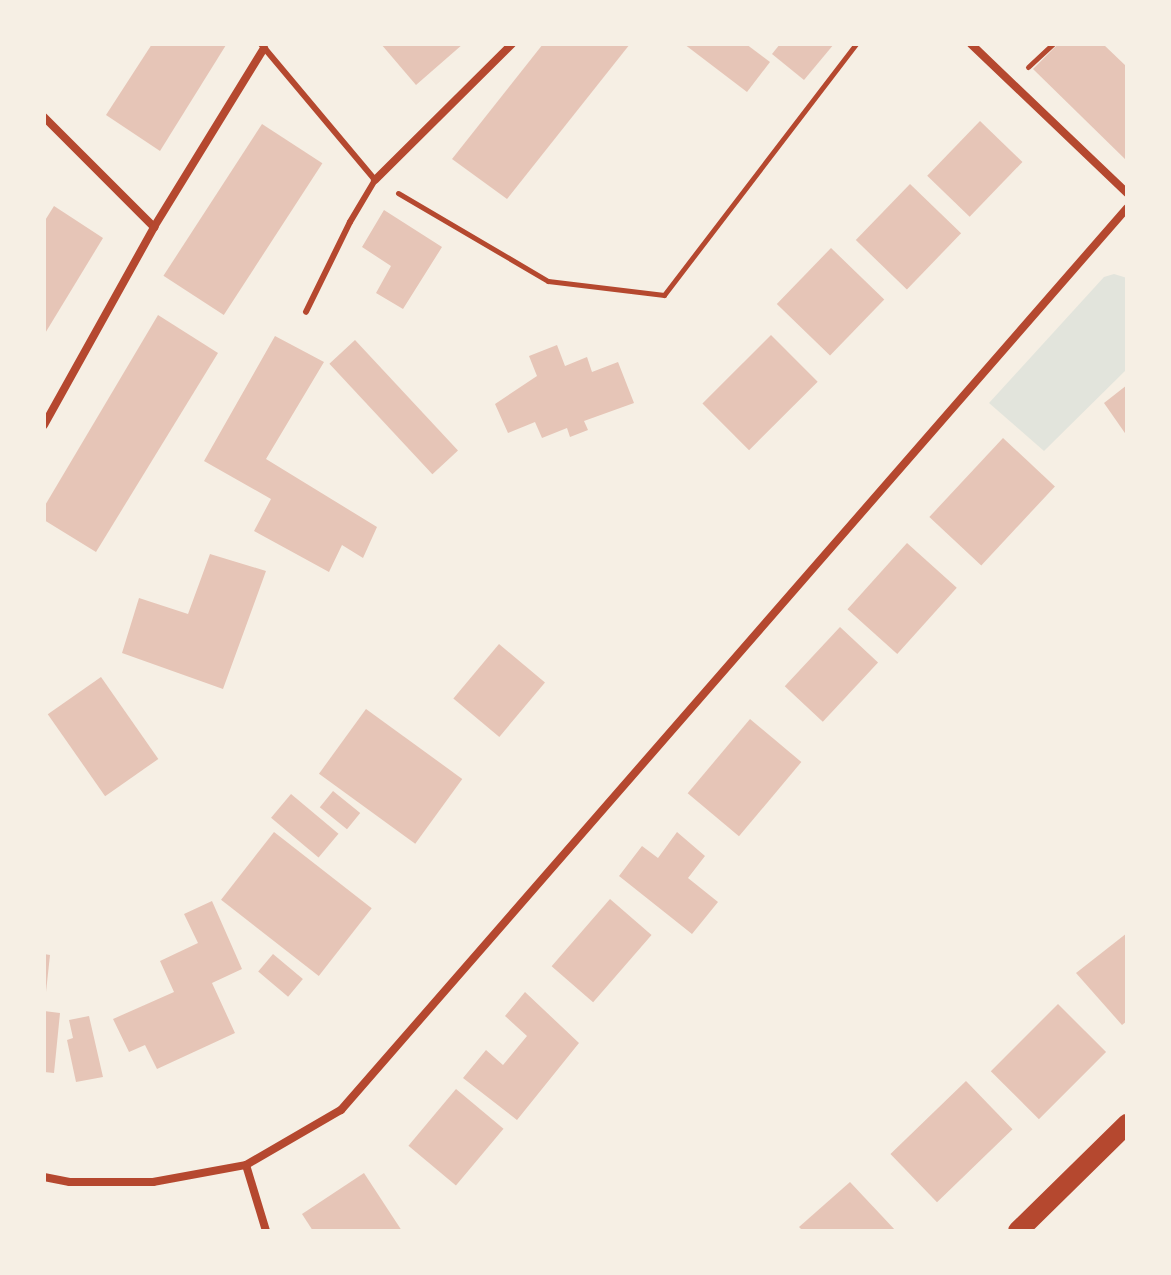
<!DOCTYPE html>
<html>
<head>
<meta charset="utf-8">
<style>
  body { margin:0 }
  #map { position:relative; width:1171px; height:1275px; overflow:hidden; background:#f6efe4; font-family:Poppins,sans-serif }
  div>[style] { position:absolute }
  [style*='--x'] { left:calc(var(--x)*1px); top:calc(var(--y)*1px); width:calc(var(--w)*1px); rotate:calc(var(--a)*1deg) }
  .green>* { inset:0; background:#e2e4dc }
  .building>* { inset:0; background:#e6c5b7; transform-origin:0 0 }
  .path>* { height:5px; margin:-2.5px; padding:0 2.5px; transform-origin:2.5px; border-radius:2.5px; background:#b5482f }
  .service>* { height:6px; margin:-3px; padding:0 3px; transform-origin:3px; border-radius:3px; background:#b5482f }
  .minor>* { height:8px; margin:-4px; padding:0 4px; transform-origin:4px; border-radius:4px; background:#b5482f }
  .primary>* { height:20px; margin:-10px; padding:0 10px; transform-origin:10px; border-radius:10px; background:#b5482f }
  span { translate:-50% -50%; white-space:nowrap; text-align:center; line-height:1.15; -webkit-text-stroke:7px #f6efe4; paint-order:stroke }
  .frame { position:absolute; inset:0; border:46px solid #f6efe4; pointer-events:none }
</style>
</head>
<body>
<div id="map">
  <div class="green">
    <i style="clip-path:polygon(1114px 274px,1127px 278px,1127px 369px,1044px 451px,989px 403px,1104px 277px)"></i>
  </div>
  <div class="building">
    <i style="clip-path:polygon(152px 44px,226px 45px,160px 151px,106px 115px)"></i>
    <i style="clip-path:polygon(381px 44px,463px 44px,416px 85px)"></i>
    <i style="clip-path:polygon(543px 44px,630px 44px,507px 199px,452px 159px)"></i>
    <i style="clip-path:polygon(684px 44px,746px 44px,770px 62px,747px 92px)"></i>
    <i style="clip-path:polygon(780px 44px,834px 44px,804px 80px,772px 54px)"></i>
    <i style="clip-path:polygon(1058px 44px,1103px 44px,1127px 67px,1127px 161px,1033px 69px)"></i>
    <i style="left:980px;top:121px;width:59px;height:76px;rotate:44deg"></i>
    <i style="left:262px;top:124px;width:72px;height:181px;rotate:33deg"></i>
    <i style="left:910px;top:184px;width:71px;height:78px;rotate:44deg"></i>
    <i style="clip-path:polygon(54px 206px,103px 238px,44px 335px,44px 222px)"></i>
    <i style="clip-path:polygon(384px 210px,442px 247px,403px 309px,376px 293px,391px 266px,362px 247px)"></i>
    <i style="left:831px;top:248px;width:74px;height:78px;rotate:44deg"></i>
    <i style="clip-path:polygon(158px 315px,218px 353px,96px 552px,44px 520px,44px 507px)"></i>
    <i style="left:771px;top:335px;width:66px;height:97px;rotate:45deg"></i>
    <i style="clip-path:polygon(275px 336px,324px 362px,266px 459px,377px 527px,363px 558px,342px 545px,329px 572px,254px 531px,271px 499px,204px 461px)"></i>
    <i style="left:355px;top:340px;width:151px;height:35px;rotate:47deg"></i>
    <i style="clip-path:polygon(557px 345px,565px 366px,587px 357px,592px 372px,618px 362px,634px 403px,584px 421px,588px 430px,570px 437px,567px 428px,542px 438px,535px 422px,508px 433px,495px 404px,537px 376px,529px 356px)"></i>
    <i style="clip-path:polygon(1127px 385px,1127px 436px,1104px 403px)"></i>
    <i style="left:1003px;top:438px;width:71px;height:108px;rotate:43deg"></i>
    <i style="left:907px;top:543px;width:67px;height:89px;rotate:42deg"></i>
    <i style="clip-path:polygon(210px 554px,266px 571px,223px 689px,122px 653px,139px 598px,188px 614px)"></i>
    <i style="left:840px;top:627px;width:52px;height:81px;rotate:43deg"></i>
    <i style="left:499px;top:644px;width:60px;height:71px;rotate:40deg"></i>
    <i style="left:101px;top:677px;width:100px;height:65px;rotate:55deg"></i>
    <i style="left:366px;top:709px;width:119px;height:80px;rotate:36deg"></i>
    <i style="left:750px;top:719px;width:67px;height:97px;rotate:40deg"></i>
    <i style="left:333px;top:791px;width:35px;height:21px;rotate:39deg"></i>
    <i style="left:291px;top:794px;width:62px;height:31px;rotate:40deg"></i>
    <i style="left:274px;top:832px;width:124px;height:86px;rotate:38deg"></i>
    <i style="clip-path:polygon(677px 832px,705px 856px,688px 878px,718px 902px,692px 934px,619px 876px,642px 846px,658px 858px)"></i>
    <i style="left:610px;top:899px;width:55px;height:89px;rotate:41deg"></i>
    <i style="clip-path:polygon(212px 901px,242px 969px,212px 983px,235px 1033px,157px 1069px,145px 1045px,129px 1052px,113px 1019px,174px 992px,160px 961px,198px 943px,184px 914px)"></i>
    <i style="clip-path:polygon(1127px 933px,1127px 1021px,1122px 1025px,1076px 973px)"></i>
    <i style="clip-path:polygon(44px 954px,50px 955px,46px 992px,44px 992px)"></i>
    <i style="left:273px;top:954px;width:39px;height:23px;rotate:40deg"></i>
    <i style="clip-path:polygon(525px 992px,579px 1043px,517px 1120px,463px 1078px,486px 1050px,503px 1065px,527px 1036px,505px 1016px)"></i>
    <i style="left:1058px;top:1004px;width:68px;height:95px;rotate:45deg"></i>
    <i style="clip-path:polygon(44px 1011px,60px 1013px,54px 1073px,44px 1072px)"></i>
    <i style="clip-path:polygon(89px 1016px,103px 1077px,76px 1082px,67px 1040px,73px 1038px,69px 1020px)"></i>
    <i style="left:966px;top:1081px;width:67px;height:105px;rotate:46deg"></i>
    <i style="left:456px;top:1089px;width:62px;height:74px;rotate:40deg"></i>
    <i style="clip-path:polygon(364px 1173px,402px 1231px,313px 1231px,302px 1214px)"></i>
    <i style="clip-path:polygon(850px 1182px,896px 1231px,803px 1231px,799px 1227px)"></i>
  </div>
  <div class="path">
    <i style="--x:1028;--y:67;--w:34;--a:-43"></i>
    <i style="--x:398;--y:193;--w:174;--a:30.4"></i>
    <i style="--x:548;--y:281;--w:117;--a:6.9"></i>
    <i style="--x:664;--y:295;--w:316;--a:-52.6"></i>
  </div>
  <div class="service">
    <i style="--x:261;--y:44;--w:177;--a:50"></i>
    <i style="--x:375;--y:180;--w:49;--a:120.8"></i>
    <i style="--x:350;--y:222;--w:100;--a:116.1"></i>
  </div>
  <div class="minor">
    <i style="--x:971;--y:44;--w:216;--a:43.7"></i>
    <i style="--x:44;--y:117;--w:156;--a:45"></i>
    <i style="--x:154;--y:227;--w:210;--a:-58.4"></i>
    <i style="--x:375;--y:180;--w:193;--a:-44.8"></i>
    <i style="--x:44;--y:425;--w:227;--a:-60.9"></i>
    <i style="--x:246;--y:1165;--w:69;--a:73.1"></i>
    <i style="--x:44;--y:1177;--w:26;--a:11"></i>
    <i style="--x:70;--y:1182;--w:83;--a:0"></i>
    <i style="--x:153;--y:1182;--w:95;--a:-10.4"></i>
    <i style="--x:246;--y:1165;--w:110;--a:-30.1"></i>
    <i style="--x:341;--y:1110;--w:1196;--a:-48.93"></i>
  </div>
  <div class="primary">
    <i style="--x:1018;--y:1231;--w:153;--a:-44.5"></i>
  </div>
  <div class="frame"></div>
</div>
</body>
</html>
